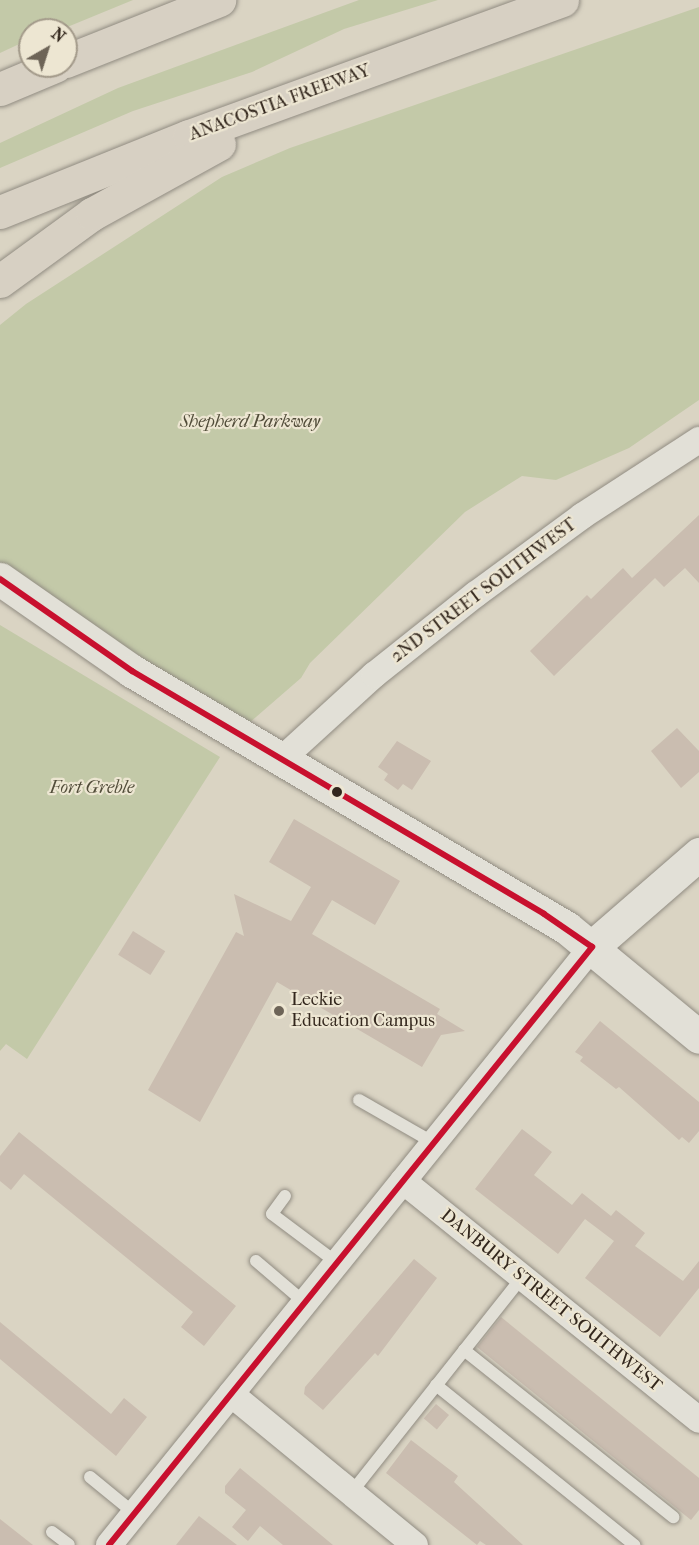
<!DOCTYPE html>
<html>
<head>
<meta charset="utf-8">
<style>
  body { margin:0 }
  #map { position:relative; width:699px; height:1545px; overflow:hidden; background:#dad4c3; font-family:"IM FELL French Canon",serif }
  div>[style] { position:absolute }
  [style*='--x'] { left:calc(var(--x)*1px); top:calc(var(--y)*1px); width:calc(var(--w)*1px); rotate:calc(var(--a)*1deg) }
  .green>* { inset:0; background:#c3c9a8 }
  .building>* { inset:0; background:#cabdb0; transform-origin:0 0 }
  .roads { filter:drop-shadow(0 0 2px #918c82) drop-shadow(0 0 2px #918c82) }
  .lane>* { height:12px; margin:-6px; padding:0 6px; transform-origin:6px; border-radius:6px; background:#e2e0d7 }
  .street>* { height:26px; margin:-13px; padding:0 13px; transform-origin:13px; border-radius:13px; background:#e2e0d7 }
  .secondary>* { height:33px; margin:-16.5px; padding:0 16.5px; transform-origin:16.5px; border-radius:16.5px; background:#e2e0d7 }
  .highway>* { height:33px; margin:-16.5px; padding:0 16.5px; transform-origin:16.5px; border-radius:16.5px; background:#d7d0c3 }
  .bus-1>* { height:6px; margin:-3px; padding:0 3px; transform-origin:3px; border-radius:3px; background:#c8102e }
  .dots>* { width:16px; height:16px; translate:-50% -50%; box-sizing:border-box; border:3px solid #ede6d2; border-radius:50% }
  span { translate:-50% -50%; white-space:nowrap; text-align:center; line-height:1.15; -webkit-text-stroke:4.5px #ede6d2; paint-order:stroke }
  .street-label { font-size:18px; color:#33271d }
  .park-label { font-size:18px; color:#524d3a; font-style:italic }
  .poi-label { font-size:18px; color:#33271d }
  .left { translate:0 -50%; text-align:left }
  .north { position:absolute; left:18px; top:18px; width:60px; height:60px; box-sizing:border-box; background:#ede6d2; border:2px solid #a39a8a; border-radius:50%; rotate:39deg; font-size:16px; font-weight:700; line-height:24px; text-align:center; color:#33271d }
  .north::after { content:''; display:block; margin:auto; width:21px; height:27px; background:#6d6457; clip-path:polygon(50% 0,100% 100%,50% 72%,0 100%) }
</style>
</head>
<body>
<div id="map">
  <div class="green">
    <i style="clip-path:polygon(0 0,133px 0,60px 30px,30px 30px,30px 39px,0 53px)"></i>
    <i style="clip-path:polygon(359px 0,438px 0,344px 29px,252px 72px,133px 111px,0 168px,0 143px,118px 88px)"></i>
    <i style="clip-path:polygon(699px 7px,699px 400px,629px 448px,556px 480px,522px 476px,465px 512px,310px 663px,301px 678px,249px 723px,139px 663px,0 562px,0 325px,26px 304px,222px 177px,290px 148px)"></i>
    <i style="clip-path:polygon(0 625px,220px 757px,27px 1059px,6px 1044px,0 1051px)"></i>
  </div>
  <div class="building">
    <i style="clip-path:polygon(699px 515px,699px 583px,685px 568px,664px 587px,655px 578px,554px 676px,530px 651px,587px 595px,591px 599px,623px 568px,632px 578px)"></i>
    <i style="clip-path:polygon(677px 728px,699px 751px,699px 772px,681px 788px,651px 751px)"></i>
    <i style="clip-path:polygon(397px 741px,431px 761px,412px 790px,403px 784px,398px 790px,384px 780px,388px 774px,378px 767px)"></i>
    <i style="clip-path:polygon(294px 819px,400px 881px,375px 925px,332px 900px,312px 934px,440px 1009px,437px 1014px,465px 1031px,441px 1035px,422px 1067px,277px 982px,200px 1122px,148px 1090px,236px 932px,244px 936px,234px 894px,291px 921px,311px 887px,269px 862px)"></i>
    <i style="left:133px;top:931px;width:38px;height:28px;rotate:32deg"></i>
    <i style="clip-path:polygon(600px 1021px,699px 1102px,699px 1131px,689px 1143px,682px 1137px,679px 1140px,619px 1087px,616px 1089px,580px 1061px,583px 1057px,575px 1052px)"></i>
    <i style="clip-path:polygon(522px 1129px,552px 1152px,534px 1175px,572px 1205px,582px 1193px,611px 1216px,616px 1210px,645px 1233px,635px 1246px,683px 1281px,699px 1261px,699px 1288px,660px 1337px,585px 1278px,614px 1241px,585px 1219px,558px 1254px,475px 1189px)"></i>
    <i style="clip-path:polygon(19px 1132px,236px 1306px,204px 1346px,181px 1327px,193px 1312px,24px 1174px,11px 1190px,0 1181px,0 1156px)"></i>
    <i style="clip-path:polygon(414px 1259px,437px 1278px,378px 1356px,375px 1353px,323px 1410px,304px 1394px,305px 1387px)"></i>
    <i style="clip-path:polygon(501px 1317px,699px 1478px,699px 1510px,691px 1520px,477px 1347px)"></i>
    <i style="clip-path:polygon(0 1322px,111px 1414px,124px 1398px,147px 1417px,116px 1456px,0 1359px)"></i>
    <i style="left:436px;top:1404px;width:17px;height:19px;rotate:40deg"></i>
    <i style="clip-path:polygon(411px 1440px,458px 1476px,454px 1482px,523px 1545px,486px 1545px,480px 1541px,477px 1545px,386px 1473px)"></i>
    <i style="clip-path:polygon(240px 1468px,274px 1496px,333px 1545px,283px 1545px,260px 1526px,248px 1541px,232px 1527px,246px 1510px,225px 1493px,225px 1486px)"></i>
    <i style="clip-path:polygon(199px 1516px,237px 1545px,176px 1545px)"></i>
    <i style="clip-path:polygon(0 1519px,33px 1545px,0 1545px)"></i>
  </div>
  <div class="roads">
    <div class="lane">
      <i style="--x:359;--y:1100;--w:86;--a:29.8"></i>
      <i style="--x:285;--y:1196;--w:22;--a:126"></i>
      <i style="--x:272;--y:1214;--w:80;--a:36.9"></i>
      <i style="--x:256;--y:1261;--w:63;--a:40.5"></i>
      <i style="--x:464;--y:1350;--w:268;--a:38.6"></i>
      <i style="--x:436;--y:1385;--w:255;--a:38.9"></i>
      <i style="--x:90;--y:1477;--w:57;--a:39.3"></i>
      <i style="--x:351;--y:1493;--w:275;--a:-51.6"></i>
      <i style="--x:52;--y:1532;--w:21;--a:37"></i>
    </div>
    <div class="street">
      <i style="--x:282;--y:759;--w:125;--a:-42.4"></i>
      <i style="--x:374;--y:675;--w:130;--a:-38.5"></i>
      <i style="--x:476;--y:594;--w:132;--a:-36.3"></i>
      <i style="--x:582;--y:516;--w:140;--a:-33"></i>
      <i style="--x:403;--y:1181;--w:380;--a:38.9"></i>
      <i style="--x:231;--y:1394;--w:238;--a:39.4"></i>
      <i style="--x:109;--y:1545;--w:769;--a:-51.07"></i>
    </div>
    <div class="secondary">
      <i style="--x:0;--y:579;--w:161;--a:34.9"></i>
      <i style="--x:132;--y:671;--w:505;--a:30.57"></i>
      <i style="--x:567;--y:928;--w:171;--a:39.5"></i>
      <i style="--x:592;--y:947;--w:142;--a:-41"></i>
    </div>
    <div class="highway">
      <i style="--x:66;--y:61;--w:165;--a:-21.7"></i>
      <i style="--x:0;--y:89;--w:60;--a:-22.7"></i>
      <i style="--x:0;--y:212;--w:204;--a:-21.9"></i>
      <i style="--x:189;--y:136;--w:397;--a:-20"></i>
      <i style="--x:0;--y:281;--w:114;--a:-36.1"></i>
      <i style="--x:92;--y:214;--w:145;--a:-28.9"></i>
    </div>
  </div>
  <div class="bus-1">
    <i style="--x:0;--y:579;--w:161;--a:34.9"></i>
    <i style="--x:132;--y:671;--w:478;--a:30.5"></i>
    <i style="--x:544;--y:914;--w:58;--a:34.5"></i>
    <i style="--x:109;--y:1545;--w:769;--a:-51.07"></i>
  </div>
  <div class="dots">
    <i style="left:337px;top:792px;background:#33271d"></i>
    <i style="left:279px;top:1011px;background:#6d6457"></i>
  </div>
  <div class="street-label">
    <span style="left:280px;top:103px;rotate:-20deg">ANACOSTIA FREEWAY</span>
    <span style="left:484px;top:591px;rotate:-37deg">2ND STREET SOUTHWEST</span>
    <span style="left:551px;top:1301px;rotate:39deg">DANBURY STREET SOUTHWEST</span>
  </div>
  <div class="park-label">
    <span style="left:250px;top:422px">Shepherd Parkway</span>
    <span style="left:92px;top:788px">Fort Greble</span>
  </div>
  <div class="poi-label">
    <span class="left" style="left:291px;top:1011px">Leckie<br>Education Campus</span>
  </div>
  <div class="north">N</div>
</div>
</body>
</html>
